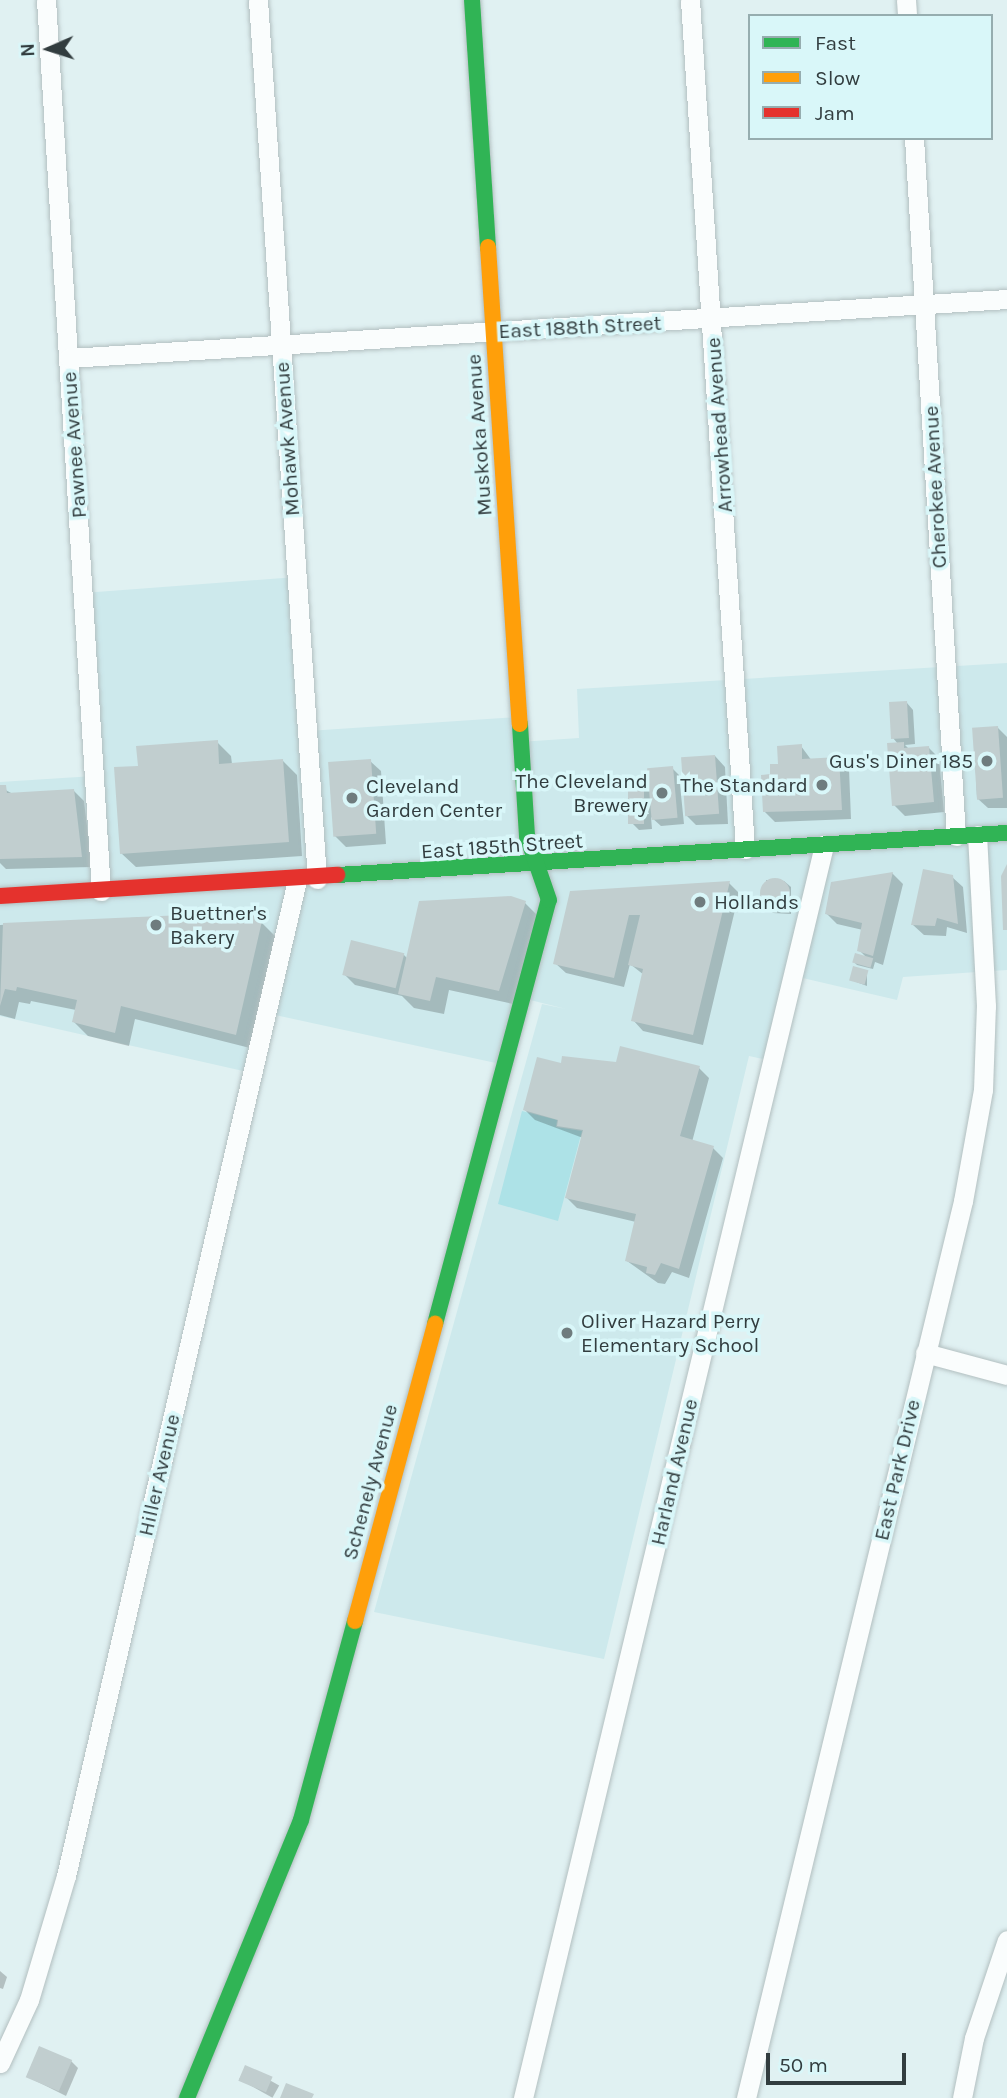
<!DOCTYPE html>
<html>
<head>
<meta charset="utf-8">
<style>
  body { margin:0 }
  #map { position:relative; width:1007px; height:2098px; overflow:hidden; background:#e0f1f2; font-family:Karla,sans-serif }
  div>[style] { position:absolute }
  [style*='--x'] { left:calc(var(--x)*1px); top:calc(var(--y)*1px); width:calc(var(--w)*1px); rotate:calc(var(--a)*1deg) }
  .built>* { inset:0; background:#cde9ec }
  .green>* { inset:0; background:#ade2e7 }
  .shadow>* { inset:0; background:#0003; transform-origin:0 0 }
  .building>* { inset:0; background:#c1cecf; transform-origin:0 0 }
  .round { border-radius:50% }
  .roads { filter:drop-shadow(0 0 2px #b2bfc0) drop-shadow(0 0 2px #b2bfc0) }
  .street>* { height:19px; margin:-9.5px; padding:0 9.5px; transform-origin:9.5px; border-radius:9.5px; background:#fafdfd }
  .fast>* { height:16px; margin:-8px; padding:0 8px; transform-origin:8px; border-radius:8px; background:#30b455 }
  .slow>* { height:16px; margin:-8px; padding:0 8px; transform-origin:8px; border-radius:8px; background:#ff9f0a }
  .jam>* { height:16px; margin:-8px; padding:0 8px; transform-origin:8px; border-radius:8px; background:#e5322d }
  .dots>* { width:19px; height:19px; translate:-50% -50%; box-sizing:border-box; border:4px solid #d9f7f9; border-radius:50% }
  span { translate:-50% -50%; white-space:nowrap; text-align:center; line-height:1.15; -webkit-text-stroke:7px #d9f7f9; paint-order:stroke }
  .street-label { font-size:21px; color:#323d3f }
  .poi-label { font-size:21px; color:#323d3f }
  .right { translate:-100% -50%; text-align:right }
  .left { translate:0 -50%; text-align:left }
  .legend { position:absolute; left:748px; top:14px; width:245px; height:126px; box-sizing:border-box; background:#d9f7f9; border:2px solid #96adaf; margin:0; padding:9px 12px; list-style:none; font-size:21px; color:#323d3f }
  .legend li { display:flex; align-items:center; gap:14px; height:35px }
  .legend b { width:35px; border:2px solid #96adaf }
  .north { position:absolute; left:14px; top:14px; width:70px; height:70px; -webkit-text-stroke:5px #d9f7f9; paint-order:stroke; rotate:267deg; font-size:19px; font-weight:700; line-height:28px; text-align:center; color:#323d3f }
  .north::after { content:''; display:block; margin:auto; width:24px; height:32px; background:#323d3f; clip-path:polygon(50% 0,100% 100%,50% 72%,0 100%) }
  .scale { position:absolute; left:766px; top:2053px; width:140px; height:32px; box-sizing:border-box; border:4px solid #323d3f; border-top:0; padding-left:9px; font-size:21px; line-height:24px; white-space:nowrap; color:#323d3f; -webkit-text-stroke:5px #d9f7f9; paint-order:stroke }
</style>
</head>
<body>
<div id="map">
  <div class="built">
    <i style="clip-path:polygon(296px 577px,308px 731px,518px 717px,519px 742px,579px 738px,577px 689px,1007px 663px,1007px 970px,903px 977px,897px 1000px,794px 976px,773px 1061px,749px 1056px,604px 1659px,374px 1612px,542px 1004px,566px 1009px,522px 998px,505px 1065px,266px 1013px,252px 1073px,0 1016px,0 782px,94px 776px,83px 593px)"></i>
  </div>
  <div class="green">
    <i style="clip-path:polygon(522px 1111px,557px 1120px,556px 1127px,582px 1131px,558px 1221px,498px 1204px)"></i>
  </div>
  <div class="shadow">
    <i style="clip-path:polygon(907px 703px,913px 710px,915px 744px,905px 745px,909px 749px,929px 748px,939px 758px,944px 812px,905px 816px,894px 805px,898px 744px,893px 738px)"></i>
    <i style="clip-path:polygon(998px 728px,1007px 737px,1007px 808px,988px 808px,977px 798px,974px 729px)"></i>
    <i style="clip-path:polygon(217px 742px,231px 756px,232px 764px,283px 761px,297px 775px,302px 856px,136px 867px,121px 853px,140px 767px)"></i>
    <i style="clip-path:polygon(801px 746px,812px 761px,838px 759px,849px 769px,851px 819px,775px 822px,764px 811px,772px 776px)"></i>
    <i style="clip-path:polygon(715px 756px,725px 767px,728px 824px,696px 825px,686px 815px)"></i>
    <i style="clip-path:polygon(370px 761px,381px 771px,386px 844px,346px 847px,335px 836px)"></i>
    <i style="clip-path:polygon(672px 768px,679px 775px,684px 824px,661px 826px,651px 817px,652px 829px,639px 830px,632px 823px,643px 781px,651px 789px)"></i>
    <i style="clip-path:polygon(0 787px,13px 794px,73px 790px,84px 801px,92px 867px,6px 869px,0 863px)"></i>
    <i style="clip-path:polygon(892px 873px,903px 884px,883px 965px,875px 962px,873px 969px,857px 965px,854px 962px,867px 958px,859px 950px,863px 930px,837px 924px,826px 913px)"></i>
    <i style="clip-path:polygon(952px 877px,963px 887px,967px 933px,947px 927px,946px 936px,924px 935px,913px 925px)"></i>
    <i style="clip-path:polygon(766px 880px,784px 881px,791px 887px,791px 914px,773px 913px,766px 906px)"></i>
    <i style="clip-path:polygon(729px 883px,739px 893px,703px 1045px,643px 1031px,633px 1020px,644px 975px,630px 964px,624px 987px,566px 973px,555px 963px,572px 892px)"></i>
    <i style="clip-path:polygon(525px 903px,539px 917px,513px 1004px,449px 990px,444px 1014px,414px 1008px,402px 996px,355px 985px,344px 974px,403px 954px,408px 959px)"></i>
    <i style="clip-path:polygon(167px 916px,171px 920px,261px 922px,276px 937px,250px 1048px,135px 1019px,129px 1046px,88px 1036px,74px 1022px,76px 1010px,31px 1001px,30px 1004px,19px 1002px,15px 1019px,0 1015px,0 925px)"></i>
    <i style="clip-path:polygon(867px 972px,867px 986px,851px 980px)"></i>
    <i style="clip-path:polygon(617px 1064px,699px 1068px,709px 1078px,692px 1142px,713px 1148px,723px 1158px,689px 1278px,672px 1272px,665px 1284px,658px 1283px,627px 1261px,636px 1222px,577px 1208px,566px 1197px,583px 1138px,535px 1120px,525px 1110px,562px 1065px)"></i>
    <i style="clip-path:polygon(0 1971px,7px 1977px,3px 1989px,0 1988px)"></i>
    <i style="clip-path:polygon(71px 2061px,78px 2068px,66px 2096px,28px 2077px)"></i>
    <i style="left:246px;top:2067px;width:38px;height:14px;rotate:29deg"></i>
  </div>
  <div class="building">
    <i style="left:907px;top:701px;width:37px;height:18px;rotate:87deg"></i>
    <i style="left:998px;top:726px;width:72px;height:26px;rotate:86deg"></i>
    <i style="clip-path:polygon(218px 740px,219px 764px,283px 759px,289px 842px,120px 854px,114px 767px,138px 766px,136px 746px)"></i>
    <i style="clip-path:polygon(904px 742px,904px 748px,929px 746px,934px 802px,892px 806px,887px 743px)"></i>
    <i style="clip-path:polygon(802px 744px,802px 759px,839px 757px,842px 810px,763px 812px,761px 775px,770px 774px,770px 764px,778px 764px,777px 746px)"></i>
    <i style="left:715px;top:755px;width:59px;height:34px;rotate:86deg"></i>
    <i style="left:371px;top:759px;width:75px;height:43px;rotate:86deg"></i>
    <i style="left:673px;top:766px;width:52px;height:26px;rotate:85deg"></i>
    <i style="left:628px;top:780px;width:16px;height:44px"></i>
    <i style="clip-path:polygon(0 785px,6px 785px,7px 793px,74px 789px,82px 857px,0 859px)"></i>
    <i style="clip-path:polygon(1007px 864px,1007px 930px,1003px 930px,1001px 876px)"></i>
    <i style="clip-path:polygon(923px 869px,953px 875px,958px 924px,937px 918px,935px 926px,911px 925px)"></i>
    <i style="clip-path:polygon(893px 872px,873px 956px,857px 951px,862px 923px,825px 914px,831px 882px)"></i>
    <i class="round" style="left:760px;top:878px;width:30px;height:30px"></i>
    <i style="clip-path:polygon(730px 881px,693px 1035px,631px 1021px,643px 969px,628px 965px,640px 915px,629px 915px,614px 978px,553px 964px,570px 891px)"></i>
    <i style="clip-path:polygon(511px 896px,526px 901px,499px 991px,436px 977px,430px 1001px,398px 994px,419px 901px)"></i>
    <i style="clip-path:polygon(251px 912px,262px 921px,236px 1035px,121px 1006px,115px 1033px,72px 1022px,77px 1000px,17px 987px,16px 991px,5px 989px,0 1006px,3px 923px)"></i>
    <i style="left:351px;top:940px;width:55px;height:36px;rotate:14deg"></i>
    <i style="left:855px;top:953px;width:19px;height:10px;rotate:16deg"></i>
    <i style="left:853px;top:966px;width:16px;height:15px;rotate:15deg"></i>
    <i style="clip-path:polygon(620px 1046px,700px 1066px,680px 1136px,714px 1146px,679px 1269px,661px 1263px,655px 1275px,646px 1273px,647px 1267px,625px 1261px,636px 1214px,565px 1198px,583px 1130px,557px 1126px,558px 1120px,523px 1110px,537px 1057px,561px 1063px,562px 1056px,616px 1062px)"></i>
    <i style="left:39px;top:2046px;width:36px;height:34px;rotate:23deg"></i>
    <i style="left:245px;top:2065px;width:30px;height:17px;rotate:23deg"></i>
    <i style="clip-path:polygon(286px 2083px,314px 2094px,312px 2098px,280px 2098px)"></i>
  </div>
  <div class="roads">
    <div class="street">
      <i style="--x:46;--y:0;--w:893;--a:86.47"></i>
      <i style="--x:258;--y:0;--w:881;--a:86.16"></i>
      <i style="--x:690;--y:0;--w:851;--a:86.29"></i>
      <i style="--x:906;--y:0;--w:16;--a:86"></i>
      <i style="--x:914;--y:138;--w:699;--a:86.56"></i>
      <i style="--x:69;--y:358;--w:940;--a:-3.6"></i>
      <i style="--x:925;--y:1353;--w:85;--a:15"></i>
      <i style="--x:0;--y:2063;--w:69;--a:-65.3"></i>
      <i style="--x:29;--y:2000;--w:129;--a:-73.4"></i>
      <i style="--x:66;--y:1876;--w:1022;--a:-76.94"></i>
      <i style="--x:523;--y:2098;--w:1289;--a:-76.49"></i>
      <i style="--x:746;--y:2098;--w:923;--a:-76.4"></i>
      <i style="--x:963;--y:1201;--w:113;--a:-79.8"></i>
      <i style="--x:983;--y:1090;--w:84;--a:-88"></i>
      <i style="--x:986;--y:1006;--w:171;--a:-93"></i>
      <i style="--x:962;--y:2098;--w:61;--a:-78.7"></i>
      <i style="--x:974;--y:2038;--w:103;--a:-71.4"></i>
    </div>
    <div class="fast">
      <i style="--x:472;--y:0;--w:248;--a:86.3"></i>
      <i style="--x:337;--y:875;--w:671;--a:-3.59"></i>
      <i style="--x:435;--y:1324;--w:439;--a:-75"></i>
      <i style="--x:549;--y:900;--w:68;--a:-109"></i>
      <i style="--x:527;--y:836;--w:112;--a:-93.6"></i>
      <i style="--x:187;--y:2098;--w:300;--a:-67.7"></i>
      <i style="--x:301;--y:1820;--w:206;--a:-74.8"></i>
    </div>
    <div class="slow">
      <i style="--x:488;--y:247;--w:478;--a:86.2"></i>
      <i style="--x:355;--y:1621;--w:308;--a:-74.9"></i>
    </div>
    <div class="jam">
      <i style="--x:0;--y:896;--w:338;--a:-3.6"></i>
    </div>
  </div>
  <div class="dots">
    <i style="left:987px;top:761px;background:#6f7c7e"></i>
    <i style="left:822px;top:785px;background:#6f7c7e"></i>
    <i style="left:662px;top:793px;background:#6f7c7e"></i>
    <i style="left:352px;top:798px;background:#6f7c7e"></i>
    <i style="left:700px;top:902px;background:#6f7c7e"></i>
    <i style="left:156px;top:925px;background:#6f7c7e"></i>
    <i style="left:567px;top:1333px;background:#6f7c7e"></i>
  </div>
  <div class="street-label">
    <span style="left:580px;top:327px;rotate:-3deg">East 188th Street</span>
    <span style="left:719px;top:425px;rotate:-94deg">Arrowhead Avenue</span>
    <span style="left:479px;top:435px;rotate:-94deg">Muskoka Avenue</span>
    <span style="left:287px;top:439px;rotate:-94deg">Mohawk Avenue</span>
    <span style="left:74px;top:445px;rotate:-94deg">Pawnee Avenue</span>
    <span style="left:935px;top:487px;rotate:-93deg">Cherokee Avenue</span>
    <span style="left:502px;top:846px;rotate:-4deg">East 185th Street</span>
    <span style="left:897px;top:1470px;rotate:-77deg">East Park Drive</span>
    <span style="left:674px;top:1472px;rotate:-77deg">Harland Avenue</span>
    <span style="left:159px;top:1475px;rotate:-77deg">Hiller Avenue</span>
    <span style="left:370px;top:1482px;rotate:-75deg">Schenely Avenue</span>
  </div>
  <div class="poi-label">
    <span class="right" style="left:973px;top:761px">Gus's Diner 185</span>
    <span class="right" style="left:648px;top:793px">The Cleveland<br>Brewery</span>
    <span class="right" style="left:808px;top:785px">The Standard</span>
    <span class="left" style="left:366px;top:798px">Cleveland<br>Garden Center</span>
    <span class="left" style="left:714px;top:902px">Hollands</span>
    <span class="left" style="left:170px;top:925px">Buettner's<br>Bakery</span>
    <span class="left" style="left:581px;top:1333px">Oliver Hazard Perry<br>Elementary School</span>
  </div>
  <ul class="legend">
  <li><b style="height:9px;background:#30b455"></b>Fast</li>
  <li><b style="height:9px;background:#ff9f0a"></b>Slow</li>
  <li><b style="height:9px;background:#e5322d"></b>Jam</li>
  </ul>
  <div class="north">N</div>
  <div class="scale">50 m</div>
</div>
</body>
</html>
